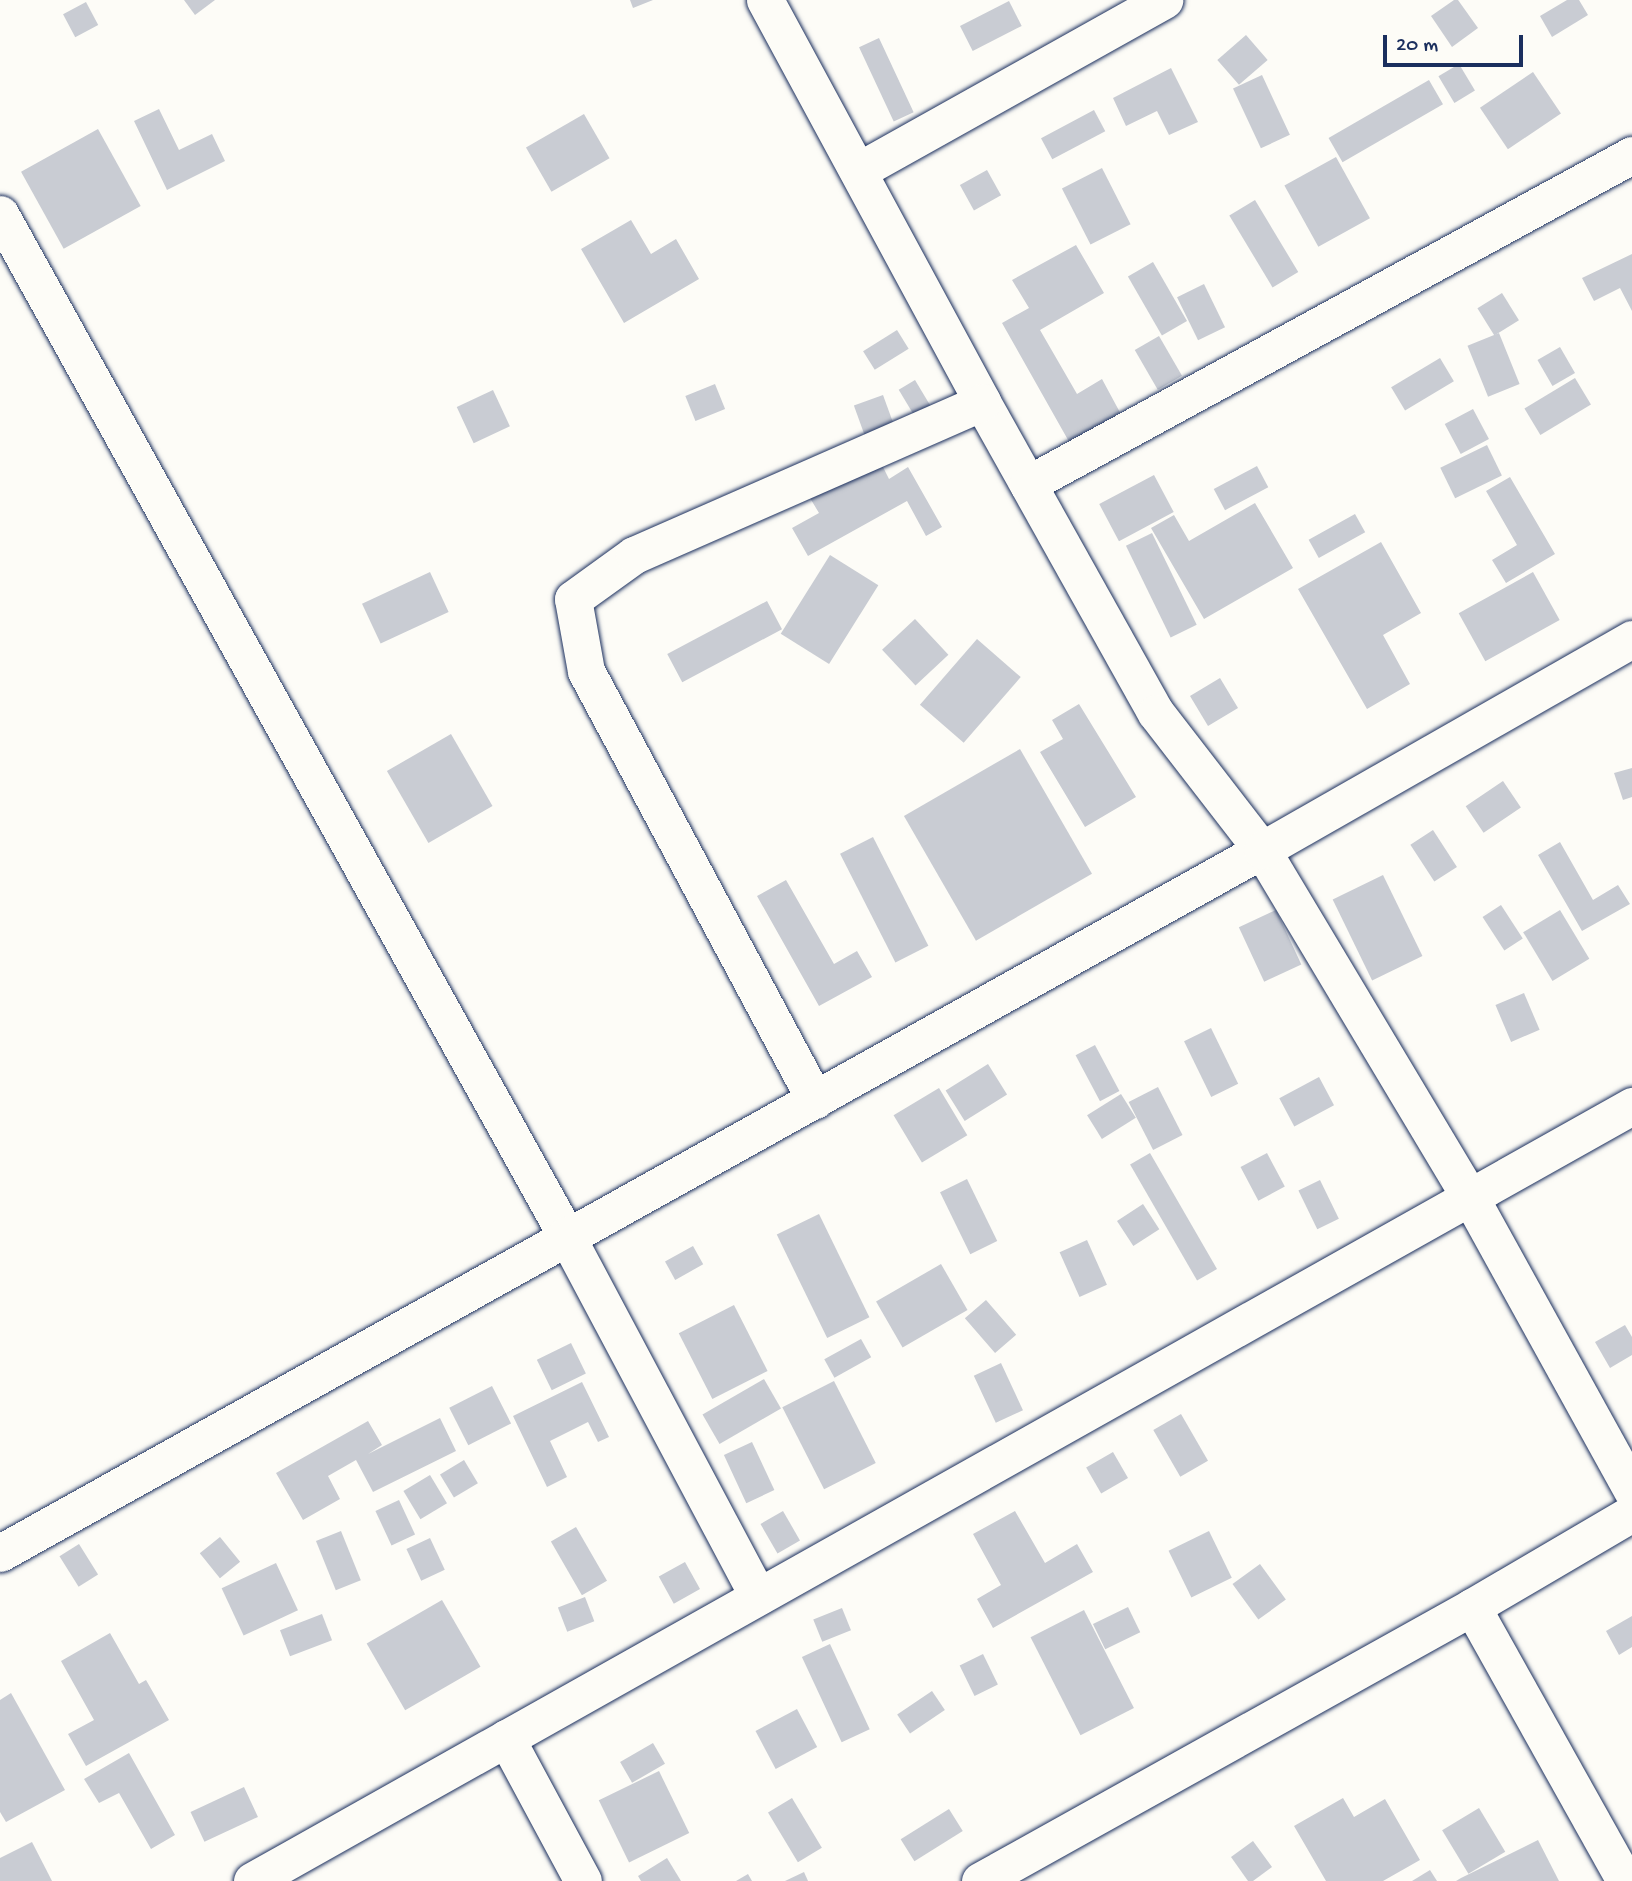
<!DOCTYPE html>
<html>
<head>
<meta charset="utf-8">
<style>
  body { margin:0 }
  #map { position:relative; width:1632px; height:1881px; overflow:hidden; background:#fdfcf7; font-family:"Gochi Hand",sans-serif }
  div>[style] { position:absolute }
  [style*='--x'] { left:calc(var(--x)*1px); top:calc(var(--y)*1px); width:calc(var(--w)*1px); rotate:calc(var(--a)*1deg) }
  .building>* { inset:0; background:#c9ccd3; transform-origin:0 0 }
  .roads { filter:drop-shadow(0 0 2px #1b2f5e) drop-shadow(0 0 2px #1b2f5e) }
  .minor>* { height:37px; margin:-18.5px; padding:0 18.5px; transform-origin:18.5px; border-radius:18.5px; background:#fdfcf7 }
  span { translate:-50% -50%; white-space:nowrap; text-align:center; line-height:1.15; -webkit-text-stroke:5px #fdfcf7; paint-order:stroke }
  .scale { position:absolute; left:1383px; top:35px; width:140px; height:32px; box-sizing:border-box; border:4px solid #1b2f5e; border-top:0; padding-left:9px; font-size:21px; line-height:24px; white-space:nowrap; color:#1b2f5e; -webkit-text-stroke:5px #fdfcf7; paint-order:stroke }
</style>
</head>
<body>
<div id="map">
  <div class="building">
    <i style="clip-path:polygon(184px 0,215px 0,195px 15px)"></i>
    <i style="clip-path:polygon(630px 0,653px 0,633px 8px)"></i>
    <i style="clip-path:polygon(1454px 0,1458px 0,1478px 28px,1452px 47px,1431px 16px)"></i>
    <i style="clip-path:polygon(1567px 0,1579px 0,1588px 15px,1552px 37px,1540px 16px)"></i>
    <i style="left:1009px;top:1px;width:28px;height:55px;rotate:63deg"></i>
    <i style="left:86px;top:2px;width:26px;height:26px;rotate:62deg"></i>
    <i style="left:1246px;top:35px;width:33px;height:38px;rotate:49deg"></i>
    <i style="left:879px;top:38px;width:82px;height:22px;rotate:65deg"></i>
    <i style="left:1459px;top:64px;width:31px;height:24px;rotate:59deg"></i>
    <i style="clip-path:polygon(1171px 68px,1198px 122px,1169px 135px,1157px 111px,1126px 126px,1113px 98px)"></i>
    <i style="left:1533px;top:72px;width:50px;height:64px;rotate:56deg"></i>
    <i style="left:1262px;top:75px;width:66px;height:32px;rotate:65deg"></i>
    <i style="left:1429px;top:80px;width:28px;height:116px;rotate:60deg"></i>
    <i style="clip-path:polygon(159px 109px,179px 150px,212px 134px,225px 161px,167px 190px,134px 121px)"></i>
    <i style="left:1094px;top:110px;width:24px;height:60px;rotate:62deg"></i>
    <i style="left:584px;top:114px;width:51px;height:67px;rotate:60deg"></i>
    <i style="left:98px;top:129px;width:88px;height:88px;rotate:61deg"></i>
    <i style="left:1336px;top:157px;width:70px;height:59px;rotate:61deg"></i>
    <i style="left:1102px;top:168px;width:63px;height:45px;rotate:63deg"></i>
    <i style="left:987px;top:170px;width:29px;height:31px;rotate:61deg"></i>
    <i style="left:1255px;top:200px;width:84px;height:30px;rotate:59deg"></i>
    <i style="clip-path:polygon(631px 220px,651px 254px,676px 239px,699px 279px,624px 323px,581px 249px)"></i>
    <i style="clip-path:polygon(1076px 245px,1104px 293px,1040px 330px,1077px 394px,1102px 379px,1123px 418px,1072px 447px,1002px 323px,1029px 308px,1012px 280px)"></i>
    <i style="clip-path:polygon(1632px 254px,1632px 311px,1620px 288px,1594px 301px,1582px 278px)"></i>
    <i style="left:1153px;top:262px;width:68px;height:29px;rotate:60deg"></i>
    <i style="left:1204px;top:284px;width:48px;height:30px;rotate:64deg"></i>
    <i style="left:1502px;top:293px;width:32px;height:29px;rotate:58deg"></i>
    <i style="left:897px;top:330px;width:22px;height:40px;rotate:58deg"></i>
    <i style="left:1499px;top:333px;width:55px;height:34px;rotate:68deg"></i>
    <i style="left:1159px;top:336px;width:46px;height:28px;rotate:60deg"></i>
    <i style="left:1560px;top:347px;width:30px;height:26px;rotate:60deg"></i>
    <i style="left:1440px;top:358px;width:27px;height:57px;rotate:59deg"></i>
    <i style="left:1575px;top:378px;width:31px;height:59px;rotate:59deg"></i>
    <i style="left:915px;top:380px;width:39px;height:19px;rotate:59deg"></i>
    <i style="left:715px;top:384px;width:27px;height:32px;rotate:68deg"></i>
    <i style="left:493px;top:390px;width:40px;height:40px;rotate:65deg"></i>
    <i style="left:883px;top:395px;width:32px;height:31px;rotate:70deg"></i>
    <i style="left:1473px;top:409px;width:34px;height:32px;rotate:62deg"></i>
    <i style="left:1487px;top:445px;width:34px;height:52px;rotate:64deg"></i>
    <i style="clip-path:polygon(878px 457px,889px 479px,908px 467px,942px 527px,926px 536px,907px 501px,808px 556px,792px 528px,819px 513px,810px 498px)"></i>
    <i style="left:1257px;top:466px;width:24px;height:49px;rotate:62deg"></i>
    <i style="left:1154px;top:475px;width:42px;height:62px;rotate:62deg"></i>
    <i style="clip-path:polygon(1510px 477px,1555px 554px,1506px 583px,1492px 560px,1517px 545px,1486px 491px)"></i>
    <i style="clip-path:polygon(1255px 503px,1293px 568px,1204px 619px,1151px 528px,1174px 515px,1189px 541px)"></i>
    <i style="left:1355px;top:514px;width:21px;height:53px;rotate:61deg"></i>
    <i style="left:1152px;top:533px;width:102px;height:29px;rotate:64deg"></i>
    <i style="clip-path:polygon(1381px 542px,1421px 613px,1383px 635px,1410px 684px,1367px 709px,1298px 589px)"></i>
    <i style="left:830px;top:555px;width:57px;height:93px;rotate:32deg"></i>
    <i style="left:430px;top:572px;width:44px;height:75px;rotate:65deg"></i>
    <i style="left:1533px;top:572px;width:55px;height:85px;rotate:61deg"></i>
    <i style="left:767px;top:601px;width:32px;height:113px;rotate:62deg"></i>
    <i style="left:915px;top:619px;width:49px;height:45px;rotate:47deg"></i>
    <i style="left:977px;top:639px;width:58px;height:87px;rotate:41deg"></i>
    <i style="left:1220px;top:678px;width:35px;height:35px;rotate:59deg"></i>
    <i style="clip-path:polygon(1079px 704px,1136px 797px,1085px 827px,1040px 752px,1063px 739px,1052px 720px)"></i>
    <i style="left:451px;top:734px;width:83px;height:74px;rotate:60deg"></i>
    <i style="left:1020px;top:749px;width:144px;height:134px;rotate:60deg"></i>
    <i style="clip-path:polygon(1632px 768px,1632px 797px,1623px 800px,1614px 773px)"></i>
    <i style="left:1503px;top:781px;width:32px;height:45px;rotate:56deg"></i>
    <i style="left:1433px;top:830px;width:44px;height:27px;rotate:57deg"></i>
    <i style="left:873px;top:837px;width:122px;height:37px;rotate:63deg"></i>
    <i style="clip-path:polygon(1560px 842px,1593px 900px,1618px 885px,1630px 904px,1582px 931px,1538px 855px)"></i>
    <i style="left:1383px;top:875px;width:90px;height:56px;rotate:64deg"></i>
    <i style="clip-path:polygon(786px 880px,834px 964px,857px 951px,872px 977px,819px 1006px,757px 896px)"></i>
    <i style="left:1501px;top:905px;width:40px;height:22px;rotate:57deg"></i>
    <i style="left:1276px;top:910px;width:60px;height:41px;rotate:65deg"></i>
    <i style="left:1560px;top:910px;width:57px;height:43px;rotate:59deg"></i>
    <i style="left:1524px;top:993px;width:40px;height:31px;rotate:67deg"></i>
    <i style="left:1211px;top:1028px;width:62px;height:30px;rotate:64deg"></i>
    <i style="left:1095px;top:1045px;width:52px;height:22px;rotate:62deg"></i>
    <i style="left:988px;top:1064px;width:36px;height:50px;rotate:58deg"></i>
    <i style="left:1319px;top:1077px;width:32px;height:45px;rotate:62deg"></i>
    <i style="left:1158px;top:1087px;width:54px;height:33px;rotate:63deg"></i>
    <i style="left:939px;top:1088px;width:55px;height:53px;rotate:59deg"></i>
    <i style="left:1121px;top:1094px;width:28px;height:40px;rotate:58deg"></i>
    <i style="left:1150px;top:1153px;width:134px;height:23px;rotate:60deg"></i>
    <i style="left:1267px;top:1153px;width:38px;height:30px;rotate:62deg"></i>
    <i style="left:967px;top:1179px;width:69px;height:30px;rotate:64deg"></i>
    <i style="left:1320px;top:1180px;width:43px;height:24px;rotate:64deg"></i>
    <i style="left:1143px;top:1204px;width:30px;height:31px;rotate:57deg"></i>
    <i style="left:819px;top:1214px;width:115px;height:47px;rotate:64deg"></i>
    <i style="left:1087px;top:1240px;width:49px;height:30px;rotate:66deg"></i>
    <i style="left:693px;top:1246px;width:21px;height:32px;rotate:61deg"></i>
    <i style="left:941px;top:1264px;width:53px;height:75px;rotate:60deg"></i>
    <i style="left:986px;top:1300px;width:46px;height:28px;rotate:49deg"></i>
    <i style="left:734px;top:1305px;width:74px;height:62px;rotate:63deg"></i>
    <i style="clip-path:polygon(1625px 1325px,1632px 1337px,1632px 1355px,1610px 1368px,1595px 1342px)"></i>
    <i style="left:861px;top:1339px;width:21px;height:42px;rotate:61deg"></i>
    <i style="left:571px;top:1343px;width:34px;height:38px;rotate:64deg"></i>
    <i style="left:1001px;top:1363px;width:52px;height:30px;rotate:65deg"></i>
    <i style="left:764px;top:1379px;width:34px;height:71px;rotate:60deg"></i>
    <i style="left:834px;top:1381px;width:92px;height:58px;rotate:63deg"></i>
    <i style="clip-path:polygon(582px 1382px,609px 1437px,598px 1442px,588px 1422px,550px 1441px,567px 1477px,547px 1487px,513px 1416px)"></i>
    <i style="left:492px;top:1386px;width:42px;height:48px;rotate:63deg"></i>
    <i style="left:1181px;top:1414px;width:54px;height:32px;rotate:60deg"></i>
    <i style="clip-path:polygon(440px 1418px,456px 1451px,373px 1492px,356px 1460px,328px 1476px,340px 1499px,303px 1520px,276px 1473px,368px 1421px,382px 1445px,368px 1454px)"></i>
    <i style="left:752px;top:1442px;width:53px;height:31px;rotate:65deg"></i>
    <i style="left:1113px;top:1452px;width:30px;height:31px;rotate:60deg"></i>
    <i style="left:464px;top:1460px;width:27px;height:28px;rotate:59deg"></i>
    <i style="left:430px;top:1475px;width:33px;height:31px;rotate:59deg"></i>
    <i style="left:399px;top:1500px;width:38px;height:26px;rotate:65deg"></i>
    <i style="left:783px;top:1511px;width:34px;height:26px;rotate:60deg"></i>
    <i style="clip-path:polygon(1015px 1511px,1045px 1563px,1077px 1544px,1093px 1572px,993px 1628px,977px 1599px,1001px 1585px,973px 1534px)"></i>
    <i style="left:576px;top:1527px;width:62px;height:29px;rotate:60deg"></i>
    <i style="left:341px;top:1531px;width:53px;height:27px;rotate:68deg"></i>
    <i style="left:1209px;top:1531px;width:52px;height:45px;rotate:64deg"></i>
    <i style="left:220px;top:1537px;width:32px;height:26px;rotate:51deg"></i>
    <i style="left:430px;top:1538px;width:35px;height:26px;rotate:65deg"></i>
    <i style="left:79px;top:1544px;width:36px;height:23px;rotate:58deg"></i>
    <i style="left:685px;top:1562px;width:31px;height:30px;rotate:61deg"></i>
    <i style="left:276px;top:1563px;width:52px;height:60px;rotate:65deg"></i>
    <i style="left:1260px;top:1564px;width:44px;height:34px;rotate:54deg"></i>
    <i style="left:585px;top:1597px;width:26px;height:29px;rotate:69deg"></i>
    <i style="left:442px;top:1600px;width:77px;height:87px;rotate:60deg"></i>
    <i style="left:1128px;top:1607px;width:28px;height:39px;rotate:64deg"></i>
    <i style="left:842px;top:1608px;width:24px;height:31px;rotate:68deg"></i>
    <i style="left:1084px;top:1610px;width:110px;height:60px;rotate:63deg"></i>
    <i style="left:322px;top:1614px;width:28px;height:45px;rotate:69deg"></i>
    <i style="clip-path:polygon(1632px 1616px,1632px 1647px,1619px 1655px,1606px 1631px)"></i>
    <i style="clip-path:polygon(110px 1633px,139px 1684px,146px 1680px,169px 1720px,86px 1766px,68px 1734px,94px 1720px,61px 1661px)"></i>
    <i style="left:830px;top:1644px;width:94px;height:31px;rotate:65deg"></i>
    <i style="left:983px;top:1654px;width:34px;height:26px;rotate:64deg"></i>
    <i style="left:932px;top:1691px;width:23px;height:42px;rotate:56deg"></i>
    <i style="clip-path:polygon(11px 1693px,65px 1790px,6px 1822px,0 1812px,0 1700px)"></i>
    <i style="left:797px;top:1709px;width:43px;height:47px;rotate:62deg"></i>
    <i style="left:653px;top:1743px;width:24px;height:38px;rotate:60deg"></i>
    <i style="clip-path:polygon(129px 1753px,175px 1835px,151px 1849px,119px 1793px,99px 1803px,84px 1779px)"></i>
    <i style="left:659px;top:1771px;width:69px;height:67px;rotate:64deg"></i>
    <i style="left:244px;top:1787px;width:33px;height:59px;rotate:65deg"></i>
    <i style="left:792px;top:1798px;width:58px;height:28px;rotate:59deg"></i>
    <i style="clip-path:polygon(1343px 1798px,1354px 1817px,1385px 1799px,1420px 1860px,1383px 1881px,1326px 1881px,1294px 1826px)"></i>
    <i style="left:1479px;top:1808px;width:51px;height:43px;rotate:59deg"></i>
    <i style="left:949px;top:1809px;width:26px;height:57px;rotate:58deg"></i>
    <i style="clip-path:polygon(1538px 1840px,1559px 1881px,1456px 1881px,1461px 1878px)"></i>
    <i style="clip-path:polygon(1253px 1841px,1272px 1867px,1253px 1881px,1248px 1881px,1231px 1857px)"></i>
    <i style="clip-path:polygon(32px 1842px,52px 1881px,0 1881px,0 1858px)"></i>
    <i style="clip-path:polygon(667px 1858px,681px 1881px,641px 1881px,638px 1876px)"></i>
    <i style="clip-path:polygon(1430px 1870px,1437px 1881px,1412px 1881px)"></i>
    <i style="clip-path:polygon(804px 1872px,808px 1881px,785px 1881px)"></i>
    <i style="clip-path:polygon(748px 1874px,752px 1881px,736px 1881px)"></i>
  </div>
  <div class="roads">
    <div class="minor">
      <i style="--x:765;--y:0;--w:457;--a:61.6"></i>
      <i style="--x:982;--y:402;--w:356;--a:60.8"></i>
      <i style="--x:1156;--y:713;--w:173;--a:52.3"></i>
      <i style="--x:1262;--y:850;--w:405;--a:59.1"></i>
      <i style="--x:1470;--y:1197;--w:336;--a:61.1"></i>
      <i style="--x:858;--y:171;--w:351;--a:-29.2"></i>
      <i style="--x:0;--y:214;--w:1167;--a:61"></i>
      <i style="--x:566;--y:1235;--w:409;--a:62"></i>
      <i style="--x:1028;--y:484;--w:688;--a:-28.58"></i>
      <i style="--x:815;--y:1100;--w:486;--a:-118.1"></i>
      <i style="--x:586;--y:671;--w:73;--a:-100.2"></i>
      <i style="--x:573;--y:599;--w:75;--a:-35.8"></i>
      <i style="--x:634;--y:555;--w:380;--a:-23.7"></i>
      <i style="--x:0;--y:1553;--w:1445;--a:-29.12"></i>
      <i style="--x:1262;--y:850;--w:426;--a:-29.7"></i>
      <i style="--x:1472;--y:1607;--w:314;--a:60.8"></i>
      <i style="--x:506;--y:1738;--w:162;--a:61.7"></i>
      <i style="--x:252;--y:1881;--w:1583;--a:-29.32"></i>
      <i style="--x:980;--y:1881;--w:563;--a:-29.11"></i>
      <i style="--x:1472;--y:1607;--w:186;--a:-30.4"></i>
    </div>
  </div>
  <div class="scale">20 m</div>
</div>
</body>
</html>
